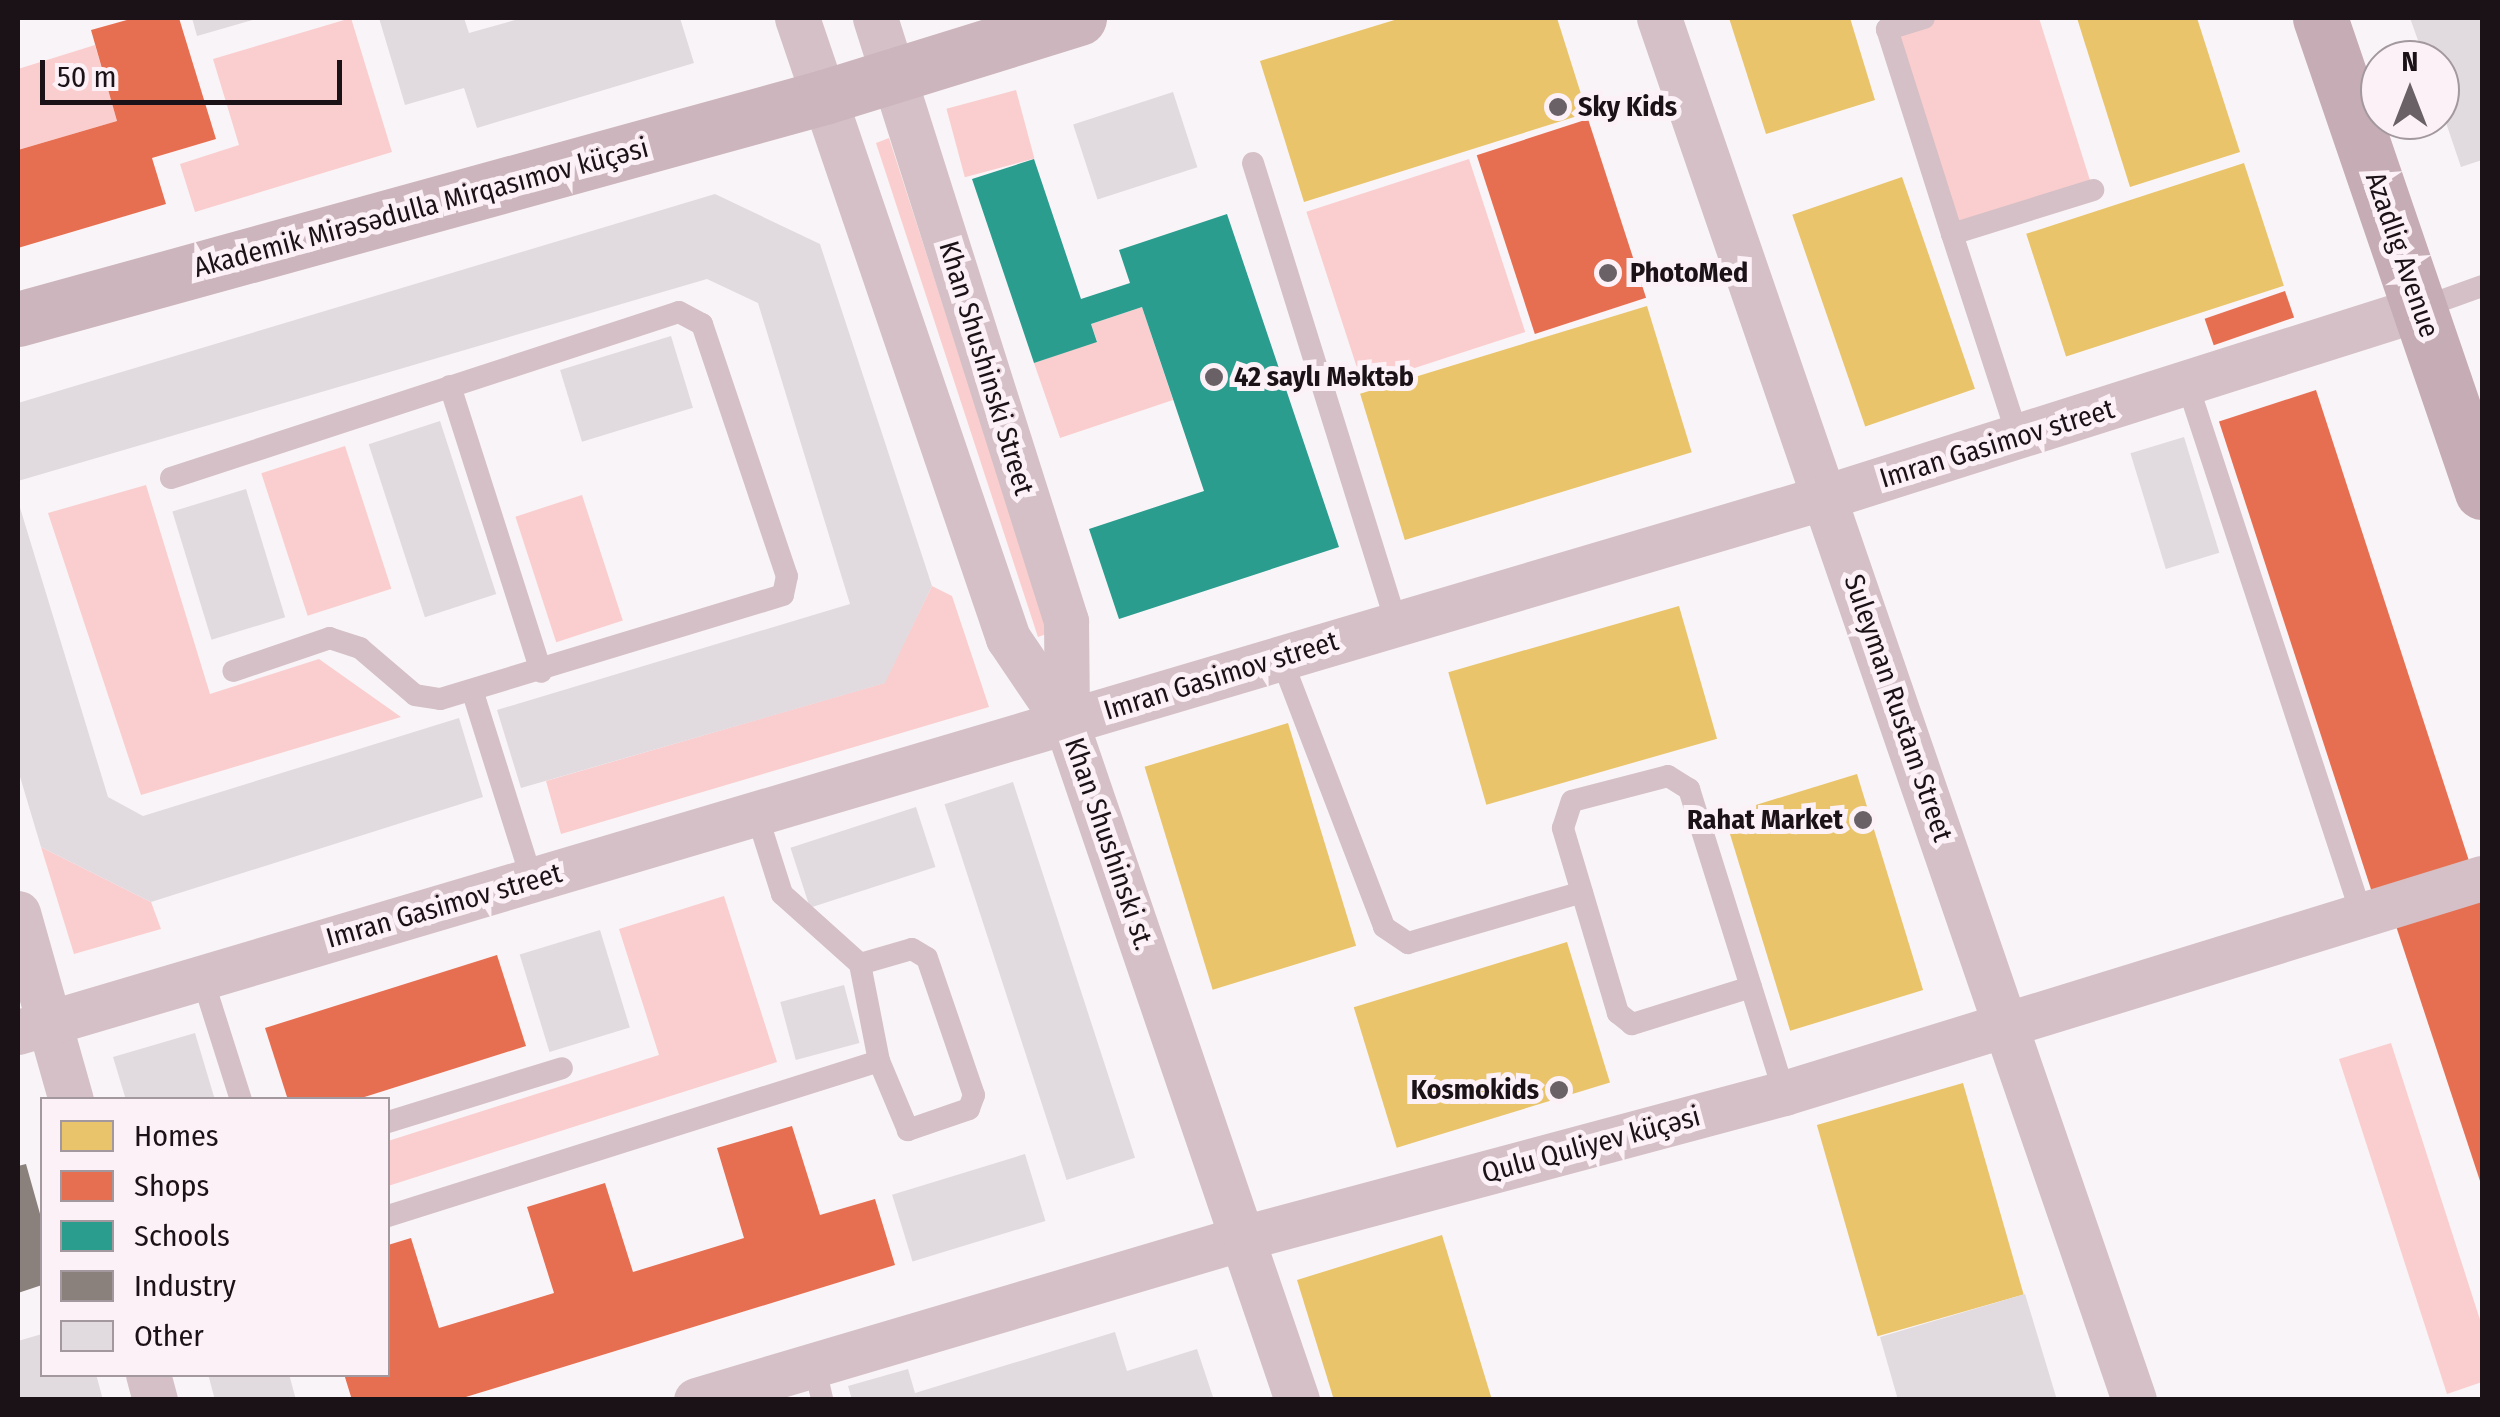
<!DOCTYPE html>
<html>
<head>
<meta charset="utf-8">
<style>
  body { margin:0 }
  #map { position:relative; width:2500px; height:1417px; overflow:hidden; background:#f9f4f7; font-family:"Fira Sans Condensed",sans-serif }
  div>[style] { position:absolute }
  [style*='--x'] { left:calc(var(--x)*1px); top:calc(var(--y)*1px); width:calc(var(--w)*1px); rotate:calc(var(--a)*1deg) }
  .green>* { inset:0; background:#facece; transform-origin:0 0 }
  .homes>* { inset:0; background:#e9c46a; transform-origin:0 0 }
  .shops>* { inset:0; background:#e76f51; transform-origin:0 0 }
  .schools>* { inset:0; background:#2a9d8f }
  .industry>* { inset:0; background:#8a817c }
  .building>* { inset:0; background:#e1dbe0; transform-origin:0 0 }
  .lane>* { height:22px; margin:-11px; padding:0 11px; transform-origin:11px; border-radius:11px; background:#d4c0c6 }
  .street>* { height:45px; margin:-22.5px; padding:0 22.5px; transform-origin:22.5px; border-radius:22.5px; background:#d4c0c6 }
  .secondary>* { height:55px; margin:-27.5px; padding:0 27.5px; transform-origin:27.5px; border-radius:27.5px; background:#ccb5bc }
  .primary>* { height:55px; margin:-27.5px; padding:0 27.5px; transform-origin:27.5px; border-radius:27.5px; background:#c6acb4 }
  .dots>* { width:28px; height:28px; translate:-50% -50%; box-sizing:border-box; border:5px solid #fcf1f7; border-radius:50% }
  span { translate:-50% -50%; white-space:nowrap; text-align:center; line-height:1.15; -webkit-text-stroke:10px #fcf1f7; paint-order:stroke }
  .poi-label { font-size:28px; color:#1b1217; font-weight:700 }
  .left { translate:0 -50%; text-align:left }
  .right { translate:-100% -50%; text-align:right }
  .street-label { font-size:28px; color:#1b1217 }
  .frame { position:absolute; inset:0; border:20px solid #1b1217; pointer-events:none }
  .legend { position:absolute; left:40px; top:1097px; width:350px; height:280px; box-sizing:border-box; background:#fcf1f7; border:2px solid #a2989d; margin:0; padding:12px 18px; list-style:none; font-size:30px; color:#1b1217 }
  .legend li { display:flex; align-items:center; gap:20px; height:50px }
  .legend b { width:50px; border:2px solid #a2989d }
  .north { position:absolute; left:2360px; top:40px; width:100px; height:100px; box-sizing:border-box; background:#fcf1f7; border:2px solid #a2989d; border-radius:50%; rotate:0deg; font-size:28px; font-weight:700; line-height:40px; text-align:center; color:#1b1217 }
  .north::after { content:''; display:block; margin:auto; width:35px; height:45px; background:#696165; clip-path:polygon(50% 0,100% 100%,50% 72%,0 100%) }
  .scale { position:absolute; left:40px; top:60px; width:302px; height:45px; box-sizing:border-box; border:5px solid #1b1217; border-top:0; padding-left:12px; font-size:30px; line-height:35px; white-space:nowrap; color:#1b1217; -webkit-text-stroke:8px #fcf1f7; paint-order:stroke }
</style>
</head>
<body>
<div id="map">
  <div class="green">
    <i style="clip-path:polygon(351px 18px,392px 152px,195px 212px,180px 164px,239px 145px,213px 59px)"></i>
    <i style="clip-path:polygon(1924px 18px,2039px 18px,2093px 190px,1952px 234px,1887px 29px)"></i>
    <i style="clip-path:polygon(95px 45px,117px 121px,18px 150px,18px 69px)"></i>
    <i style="left:1016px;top:90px;width:71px;height:72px;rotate:75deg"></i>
    <i style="clip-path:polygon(889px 138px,1049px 633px,1038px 637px,876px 143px)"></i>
    <i style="left:1469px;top:159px;width:182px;height:171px;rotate:72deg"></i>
    <i style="clip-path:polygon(1142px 307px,1173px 400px,1060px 438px,1034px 363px,1097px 341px,1091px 324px)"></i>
    <i style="left:345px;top:446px;width:150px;height:88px;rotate:72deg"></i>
    <i style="clip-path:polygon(146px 485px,210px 694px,319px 659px,401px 717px,141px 795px,48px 513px)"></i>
    <i style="left:582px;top:495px;width:132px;height:70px;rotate:72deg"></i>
    <i style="clip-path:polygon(932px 586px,952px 596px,989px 707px,561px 834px,546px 781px,884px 683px)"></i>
    <i style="clip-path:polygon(41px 847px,151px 902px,161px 929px,74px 954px)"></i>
    <i style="clip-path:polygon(724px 896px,777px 1062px,388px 1186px,388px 1141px,659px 1055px,619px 929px)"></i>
    <i style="clip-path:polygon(2391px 1043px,2482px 1326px,2482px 1382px,2447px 1394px,2339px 1059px)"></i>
  </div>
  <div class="homes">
    <i style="clip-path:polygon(1401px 18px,1557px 18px,1587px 113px,1304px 202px,1260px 61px)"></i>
    <i style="clip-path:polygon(1729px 18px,1850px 18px,1875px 100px,1766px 134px)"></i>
    <i style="clip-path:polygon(2077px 18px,2197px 18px,2240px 152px,2130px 187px)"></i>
    <i style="left:2244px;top:163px;width:129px;height:229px;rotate:72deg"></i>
    <i style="left:1902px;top:177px;width:224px;height:116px;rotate:71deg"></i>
    <i style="left:1647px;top:306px;width:153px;height:300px;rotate:73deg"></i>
    <i style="left:1679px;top:606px;width:138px;height:240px;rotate:74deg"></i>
    <i style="left:1288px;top:723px;width:233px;height:150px;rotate:73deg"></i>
    <i style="left:1857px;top:774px;width:226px;height:139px;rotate:73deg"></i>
    <i style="left:1567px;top:942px;width:147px;height:223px;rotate:73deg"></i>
    <i style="left:1963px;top:1083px;width:220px;height:152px;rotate:74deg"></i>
    <i style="clip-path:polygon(1442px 1235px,1492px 1400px,1334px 1400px,1297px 1280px)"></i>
  </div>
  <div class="shops">
    <i style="clip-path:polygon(134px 18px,179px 18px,216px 139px,152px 158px,166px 204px,18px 248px,18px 150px,117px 121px,91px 30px)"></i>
    <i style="left:1588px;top:119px;width:188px;height:117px;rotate:72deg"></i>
    <i style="left:2285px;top:291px;width:28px;height:85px;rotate:71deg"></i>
    <i style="left:2316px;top:390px;width:494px;height:102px;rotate:72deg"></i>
    <i style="clip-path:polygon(2482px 895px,2482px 1187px,2395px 923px)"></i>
    <i style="clip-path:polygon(497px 955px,526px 1046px,355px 1100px,288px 1100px,265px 1028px)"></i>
    <i style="clip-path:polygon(792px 1126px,820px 1215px,875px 1199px,895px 1265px,456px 1400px,352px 1400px,344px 1374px,388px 1374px,388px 1245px,411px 1238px,439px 1328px,554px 1293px,527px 1207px,605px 1183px,633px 1272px,744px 1238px,717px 1148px)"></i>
  </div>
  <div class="schools">
    <i style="clip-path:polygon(1034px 159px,1081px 299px,1130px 283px,1119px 250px,1227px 214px,1339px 547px,1119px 619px,1089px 529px,1204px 491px,1142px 307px,1091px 324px,1097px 342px,1034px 363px,972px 179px)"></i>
  </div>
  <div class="industry">
    <i style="clip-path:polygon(26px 1164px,42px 1221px,42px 1285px,18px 1293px,18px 1166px)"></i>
  </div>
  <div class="building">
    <i style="clip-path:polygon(192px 18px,256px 18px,256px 19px,197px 36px)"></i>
    <i style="clip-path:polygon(379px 18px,464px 18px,469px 33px,522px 18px,680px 18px,694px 63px,477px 128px,464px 88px,405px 105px)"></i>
    <i style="clip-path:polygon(2410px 18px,2482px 18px,2482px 160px,2461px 167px,2440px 105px,2440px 60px,2425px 60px)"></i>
    <i style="left:1173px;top:92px;width:79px;height:105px;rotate:72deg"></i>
    <i style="clip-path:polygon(715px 194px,820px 244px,932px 586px,885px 683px,521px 788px,497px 710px,850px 604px,758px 303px,707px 279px,18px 481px,18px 403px)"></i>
    <i style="left:671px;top:336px;width:75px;height:116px;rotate:73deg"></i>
    <i style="left:440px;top:421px;width:182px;height:75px;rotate:72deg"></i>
    <i style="left:2184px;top:437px;width:121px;height:56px;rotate:73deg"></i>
    <i style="left:246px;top:489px;width:134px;height:77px;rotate:73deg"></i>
    <i style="clip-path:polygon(18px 501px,108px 797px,143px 816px,459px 718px,483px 797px,151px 902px,41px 847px,18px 770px)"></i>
    <i style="left:1013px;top:782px;width:395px;height:72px;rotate:72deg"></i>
    <i style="left:916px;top:807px;width:63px;height:132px;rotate:72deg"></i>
    <i style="left:600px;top:930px;width:102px;height:84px;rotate:73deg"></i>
    <i style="left:844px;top:985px;width:60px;height:66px;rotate:75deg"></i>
    <i style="clip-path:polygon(195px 1033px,215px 1100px,126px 1100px,113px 1057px)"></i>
    <i style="left:1025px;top:1154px;width:70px;height:139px;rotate:73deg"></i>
    <i style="clip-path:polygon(2025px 1294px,2057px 1400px,1898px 1400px,1880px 1337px)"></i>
    <i style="clip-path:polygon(1115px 1332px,1127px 1371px,1197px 1349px,1214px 1400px,852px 1400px,848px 1386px,908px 1369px,915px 1393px)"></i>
    <i style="clip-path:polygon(42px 1334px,42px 1374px,96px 1374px,103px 1400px,19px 1400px,18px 1341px)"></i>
    <i style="clip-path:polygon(208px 1374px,289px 1374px,296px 1400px,215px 1400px)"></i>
  </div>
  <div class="lane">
    <i style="--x:1924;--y:18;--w:39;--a:163"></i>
    <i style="--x:1887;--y:29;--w:215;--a:72.4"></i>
    <i style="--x:1952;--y:234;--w:148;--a:-17.3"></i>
    <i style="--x:1253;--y:163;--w:480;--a:72.7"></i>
    <i style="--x:1952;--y:234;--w:213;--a:72"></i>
    <i style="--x:2421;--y:308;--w:65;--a:-19.8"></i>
    <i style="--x:450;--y:386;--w:300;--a:72.3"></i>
    <i style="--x:2188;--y:386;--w:558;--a:71.82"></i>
    <i style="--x:171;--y:478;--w:534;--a:-18.1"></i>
    <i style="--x:679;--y:312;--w:26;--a:28"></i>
    <i style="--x:702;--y:324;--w:266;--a:71.4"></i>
    <i style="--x:787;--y:576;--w:19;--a:102"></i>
    <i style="--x:783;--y:595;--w:358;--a:163.1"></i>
    <i style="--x:440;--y:699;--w:25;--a:-171"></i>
    <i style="--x:415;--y:695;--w:72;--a:-139.5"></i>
    <i style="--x:360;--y:648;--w:32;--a:-162"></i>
    <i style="--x:330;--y:638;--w:102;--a:161.2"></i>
    <i style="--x:1281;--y:658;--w:288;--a:69"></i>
    <i style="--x:1384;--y:927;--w:29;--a:34"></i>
    <i style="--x:1408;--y:943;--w:181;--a:-16.3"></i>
    <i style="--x:473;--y:693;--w:196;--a:72.5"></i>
    <i style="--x:757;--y:815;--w:83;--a:72.4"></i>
    <i style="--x:782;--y:894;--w:105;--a:41.9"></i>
    <i style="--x:912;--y:949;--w:17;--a:31"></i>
    <i style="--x:927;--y:958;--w:145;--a:71.1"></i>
    <i style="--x:974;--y:1095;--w:15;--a:110"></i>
    <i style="--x:969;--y:1109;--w:65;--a:161"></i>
    <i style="--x:908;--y:1130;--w:75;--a:-112.8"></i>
    <i style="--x:879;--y:1061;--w:99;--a:-101.1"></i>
    <i style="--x:860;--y:964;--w:54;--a:-16.1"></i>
    <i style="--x:202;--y:977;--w:129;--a:72.4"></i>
    <i style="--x:1751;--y:987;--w:125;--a:162.7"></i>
    <i style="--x:1632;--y:1024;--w:18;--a:-142"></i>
    <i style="--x:1618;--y:1013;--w:193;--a:-106.6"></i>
    <i style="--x:1563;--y:828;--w:28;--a:-72"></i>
    <i style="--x:1572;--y:801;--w:99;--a:-14.6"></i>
    <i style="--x:1668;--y:776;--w:25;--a:32"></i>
    <i style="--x:1689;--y:789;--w:318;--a:72.6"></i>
    <i style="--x:388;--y:1122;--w:182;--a:-17.2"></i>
    <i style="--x:388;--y:1216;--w:515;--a:-17.52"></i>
    <i style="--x:814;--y:1364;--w:37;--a:77"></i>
  </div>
  <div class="street">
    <i style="--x:797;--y:18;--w:655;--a:71.21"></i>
    <i style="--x:1008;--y:638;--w:105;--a:55.9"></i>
    <i style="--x:1067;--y:725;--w:713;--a:71.18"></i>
    <i style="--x:875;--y:18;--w:633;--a:72.42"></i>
    <i style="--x:1066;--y:621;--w:104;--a:89.4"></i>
    <i style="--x:1659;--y:18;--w:1461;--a:71.03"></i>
    <i style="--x:18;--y:913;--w:194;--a:74.2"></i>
    <i style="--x:18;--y:1032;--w:1885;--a:-16.49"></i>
    <i style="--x:1825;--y:497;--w:625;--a:-17.59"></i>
    <i style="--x:148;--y:1374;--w:27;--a:75"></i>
    <i style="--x:696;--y:1400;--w:574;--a:-16.51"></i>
    <i style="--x:1246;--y:1237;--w:557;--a:-14.98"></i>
    <i style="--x:1784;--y:1093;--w:730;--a:-17.12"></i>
  </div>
  <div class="secondary">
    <i style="--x:18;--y:319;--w:836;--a:-15.4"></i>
    <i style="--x:824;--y:97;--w:267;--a:-17.2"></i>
  </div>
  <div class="primary">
    <i style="--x:2320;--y:18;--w:501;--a:71.13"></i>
  </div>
  <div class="dots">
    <i style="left:1558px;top:107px;background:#696165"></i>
    <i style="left:1608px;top:273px;background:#696165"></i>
    <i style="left:1214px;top:377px;background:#696165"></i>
    <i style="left:1863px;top:820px;background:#696165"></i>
    <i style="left:1559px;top:1090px;background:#696165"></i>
  </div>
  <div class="poi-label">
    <span class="left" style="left:1578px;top:107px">Sky Kids</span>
    <span class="left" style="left:1630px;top:273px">PhotoMed</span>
    <span class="left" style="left:1234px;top:377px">42 saylı Məktəb</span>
    <span class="right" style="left:1843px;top:820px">Rahat Market</span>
    <span class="right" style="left:1539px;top:1090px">Kosmokids</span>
  </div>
  <div class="street-label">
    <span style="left:421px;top:208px;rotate:-15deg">Akademik Mirəsədulla Mirqasımov küçəsi</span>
    <span style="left:2402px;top:255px;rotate:71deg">Azadlig Avenue</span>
    <span style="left:986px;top:368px;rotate:73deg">Khan Shushinski Street</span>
    <span style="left:1997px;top:444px;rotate:-17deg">Imran Gasimov street</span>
    <span style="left:1221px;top:676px;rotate:-17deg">Imran Gasimov street</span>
    <span style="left:1898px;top:708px;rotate:71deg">Suleyman Rustam Street</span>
    <span style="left:1109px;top:844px;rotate:71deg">Khan Shushinski st.</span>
    <span style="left:444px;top:906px;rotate:-16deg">Imran Gasimov street</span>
    <span style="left:1591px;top:1145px;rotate:-15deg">Qulu Quliyev küçəsi</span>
  </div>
  <div class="frame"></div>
  <ul class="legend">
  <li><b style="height:28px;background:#e9c46a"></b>Homes</li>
  <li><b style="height:28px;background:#e76f51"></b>Shops</li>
  <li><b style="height:28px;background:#2a9d8f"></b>Schools</li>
  <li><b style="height:28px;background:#8a817c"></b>Industry</li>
  <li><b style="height:28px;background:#e1dbe0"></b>Other</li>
  </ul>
  <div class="north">N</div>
  <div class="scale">50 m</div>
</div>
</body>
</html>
